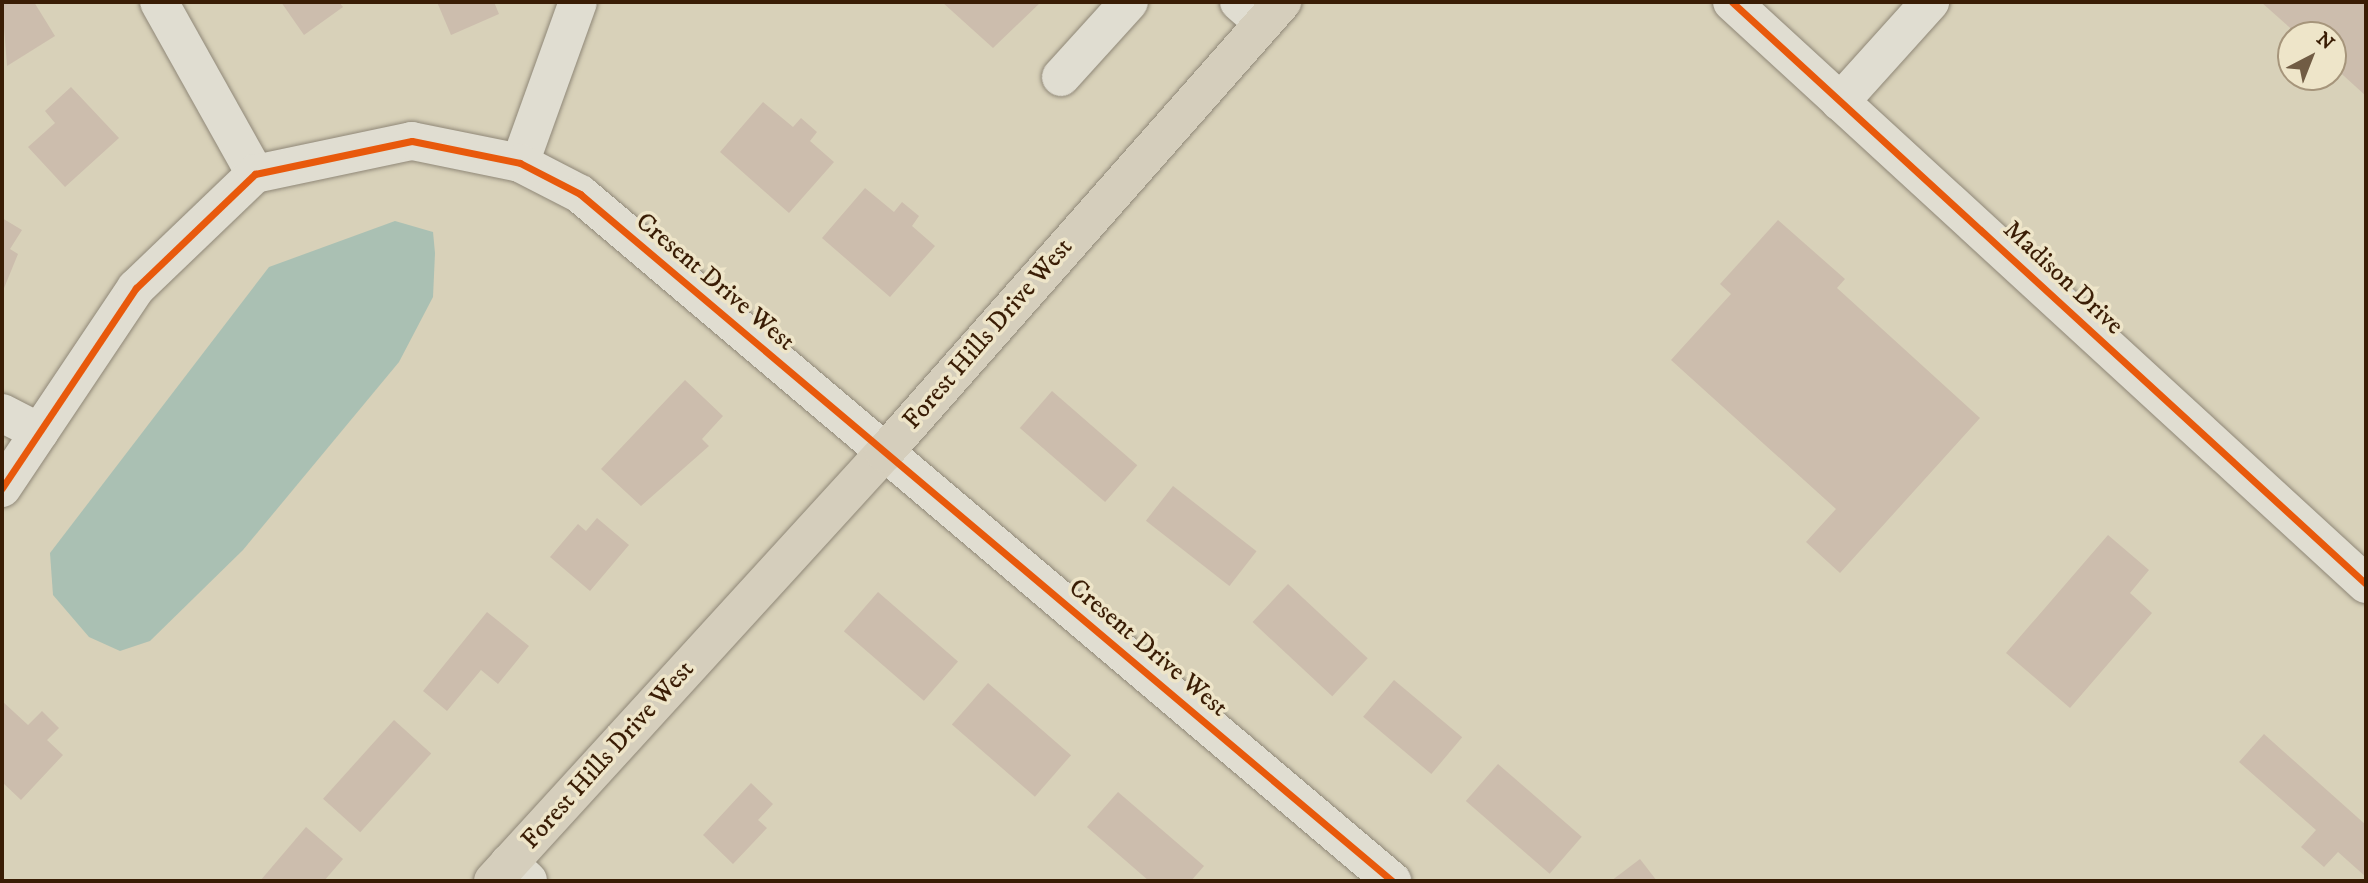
<!DOCTYPE html>
<html>
<head>
<meta charset="utf-8">
<style>
  body { margin:0 }
  #map { position:relative; width:2368px; height:883px; overflow:hidden; background:#d8d1b9; font-family:"IM FELL DW Pica",serif }
  div>[style] { position:absolute }
  [style*='--x'] { left:calc(var(--x)*1px); top:calc(var(--y)*1px); width:calc(var(--w)*1px); rotate:calc(var(--a)*1deg) }
  .water>* { inset:0; background:#aac0b3 }
  .building>* { inset:0; background:#ccbdad; transform-origin:0 0 }
  .roads { filter:drop-shadow(0 0 2px #8f8777) drop-shadow(0 0 2px #8f8777) }
  .minor>* { height:38px; margin:-19px; padding:0 19px; transform-origin:19px; border-radius:19px; background:#e0ddd1 }
  .major>* { height:38px; margin:-19px; padding:0 19px; transform-origin:19px; border-radius:19px; background:#d5cebc }
  .cycleway>* { height:7px; margin:-3.5px; padding:0 3.5px; transform-origin:3.5px; border-radius:3.5px; background:#e8590c }
  span { translate:-50% -50%; white-space:nowrap; text-align:center; line-height:1.15; -webkit-text-stroke:7px #eee5c9; paint-order:stroke }
  .street-label { font-size:26px; color:#3a1d05 }
  .frame { position:absolute; inset:0; border:4px solid #3a1d05; pointer-events:none }
  .north { position:absolute; left:2277px; top:21px; width:70px; height:70px; box-sizing:border-box; background:#eee5c9; border:2px solid #a6957b; border-radius:50%; rotate:42deg; font-size:19px; font-weight:700; line-height:28px; text-align:center; color:#3a1d05 }
  .north::after { content:''; display:block; margin:auto; width:24px; height:32px; background:#715c44; clip-path:polygon(50% 0,100% 100%,50% 72%,0 100%) }
</style>
</head>
<body>
<div id="map">
  <div class="water">
    <i style="clip-path:polygon(395px 221px,433px 232px,435px 253px,433px 297px,399px 362px,243px 550px,150px 641px,120px 651px,89px 637px,53px 595px,50px 553px,269px 267px)"></i>
  </div>
  <div class="building">
    <i style="clip-path:polygon(2px 2px,34px 2px,55px 36px,7px 66px)"></i>
    <i style="clip-path:polygon(281px 2px,339px 2px,343px 7px,304px 35px)"></i>
    <i style="clip-path:polygon(437px 2px,494px 2px,499px 14px,451px 35px)"></i>
    <i style="clip-path:polygon(942px 2px,1041px 2px,993px 48px)"></i>
    <i style="clip-path:polygon(2261px 2px,2366px 2px,2366px 96px,2333px 66px,2333px 35px,2298px 35px)"></i>
    <i style="clip-path:polygon(71px 87px,119px 138px,65px 187px,28px 147px,55px 123px,45px 111px)"></i>
    <i style="clip-path:polygon(763px 102px,793px 127px,801px 118px,817px 132px,810px 141px,834px 162px,789px 213px,720px 152px)"></i>
    <i style="clip-path:polygon(865px 188px,894px 212px,902px 202px,919px 216px,912px 226px,935px 246px,890px 297px,822px 238px)"></i>
    <i style="clip-path:polygon(2px 218px,22px 230px,10px 249px,18px 254px,2px 293px)"></i>
    <i style="clip-path:polygon(1778px 220px,1845px 279px,1837px 288px,1980px 418px,1840px 573px,1806px 542px,1836px 509px,1671px 360px,1731px 294px,1720px 284px)"></i>
    <i style="clip-path:polygon(685px 380px,723px 416px,702px 439px,709px 446px,641px 506px,601px 469px)"></i>
    <i style="left:1052px;top:391px;width:113px;height:49px;rotate:41deg"></i>
    <i style="left:1173px;top:486px;width:106px;height:44px;rotate:38deg"></i>
    <i style="clip-path:polygon(597px 518px,629px 545px,590px 591px,550px 557px,578px 524px,586px 531px)"></i>
    <i style="clip-path:polygon(2108px 535px,2149px 570px,2130px 593px,2152px 613px,2070px 708px,2006px 653px)"></i>
    <i style="left:1288px;top:584px;width:109px;height:52px;rotate:43deg"></i>
    <i style="left:878px;top:592px;width:106px;height:52px;rotate:41deg"></i>
    <i style="clip-path:polygon(487px 612px,529px 646px,498px 684px,481px 670px,447px 711px,423px 691px)"></i>
    <i style="left:1394px;top:680px;width:89px;height:48px;rotate:40deg"></i>
    <i style="left:988px;top:683px;width:110px;height:55px;rotate:41deg"></i>
    <i style="clip-path:polygon(2px 701px,28px 725px,42px 711px,59px 728px,47px 740px,63px 755px,21px 800px,2px 782px)"></i>
    <i style="left:394px;top:720px;width:50px;height:106px;rotate:42deg"></i>
    <i style="clip-path:polygon(2264px 734px,2366px 825px,2366px 877px,2338px 852px,2324px 867px,2301px 847px,2316px 830px,2239px 762px)"></i>
    <i style="left:1498px;top:764px;width:111px;height:49px;rotate:41deg"></i>
    <i style="clip-path:polygon(751px 783px,773px 804px,758px 820px,767px 828px,733px 864px,703px 835px)"></i>
    <i style="clip-path:polygon(1118px 792px,1204px 866px,1191px 881px,1149px 881px,1087px 827px)"></i>
    <i style="clip-path:polygon(306px 827px,343px 859px,324px 881px,260px 881px)"></i>
    <i style="clip-path:polygon(1640px 859px,1657px 881px,1611px 881px)"></i>
  </div>
  <div class="roads">
    <div class="minor">
      <i style="--x:159;--y:2;--w:197;--a:60.8"></i>
      <i style="--x:1239;--y:2;--w:32;--a:41"></i>
      <i style="--x:1732;--y:2;--w:861;--a:42.55"></i>
      <i style="--x:1061;--y:77;--w:101;--a:-47.8"></i>
      <i style="--x:1840;--y:102;--w:135;--a:-48"></i>
      <i style="--x:520;--y:163;--w:171;--a:-70.2"></i>
      <i style="--x:2;--y:413;--w:42;--a:27.2"></i>
      <i style="--x:2;--y:488;--w:241;--a:-56.2"></i>
      <i style="--x:136;--y:288;--w:165;--a:-43.8"></i>
      <i style="--x:255;--y:174;--w:160;--a:-11.9"></i>
      <i style="--x:412;--y:141;--w:110;--a:11.5"></i>
      <i style="--x:520;--y:163;--w:68;--a:27.3"></i>
      <i style="--x:580;--y:194;--w:1064;--a:40.23"></i>
      <i style="--x:509;--y:863;--w:26;--a:43"></i>
    </div>
    <div class="major">
      <i style="--x:493;--y:881;--w:580;--a:-47.59"></i>
      <i style="--x:884;--y:453;--w:602;--a:-48.57"></i>
    </div>
  </div>
  <div class="cycleway">
    <i style="--x:1732;--y:2;--w:861;--a:42.55"></i>
    <i style="--x:2;--y:488;--w:241;--a:-56.2"></i>
    <i style="--x:136;--y:288;--w:165;--a:-43.8"></i>
    <i style="--x:255;--y:174;--w:160;--a:-11.9"></i>
    <i style="--x:412;--y:141;--w:110;--a:11.5"></i>
    <i style="--x:520;--y:163;--w:68;--a:27.3"></i>
    <i style="--x:580;--y:194;--w:1064;--a:40.23"></i>
  </div>
  <div class="street-label">
    <span style="left:2063px;top:278px;rotate:43deg">Madison Drive</span>
    <span style="left:715px;top:282px;rotate:40deg">Cresent Drive West</span>
    <span style="left:988px;top:334px;rotate:-49deg">Forest Hills Drive West</span>
    <span style="left:1148px;top:648px;rotate:40deg">Cresent Drive West</span>
    <span style="left:608px;top:755px;rotate:-48deg">Forest Hills Drive West</span>
  </div>
  <div class="frame"></div>
  <div class="north">N</div>
</div>
</body>
</html>
